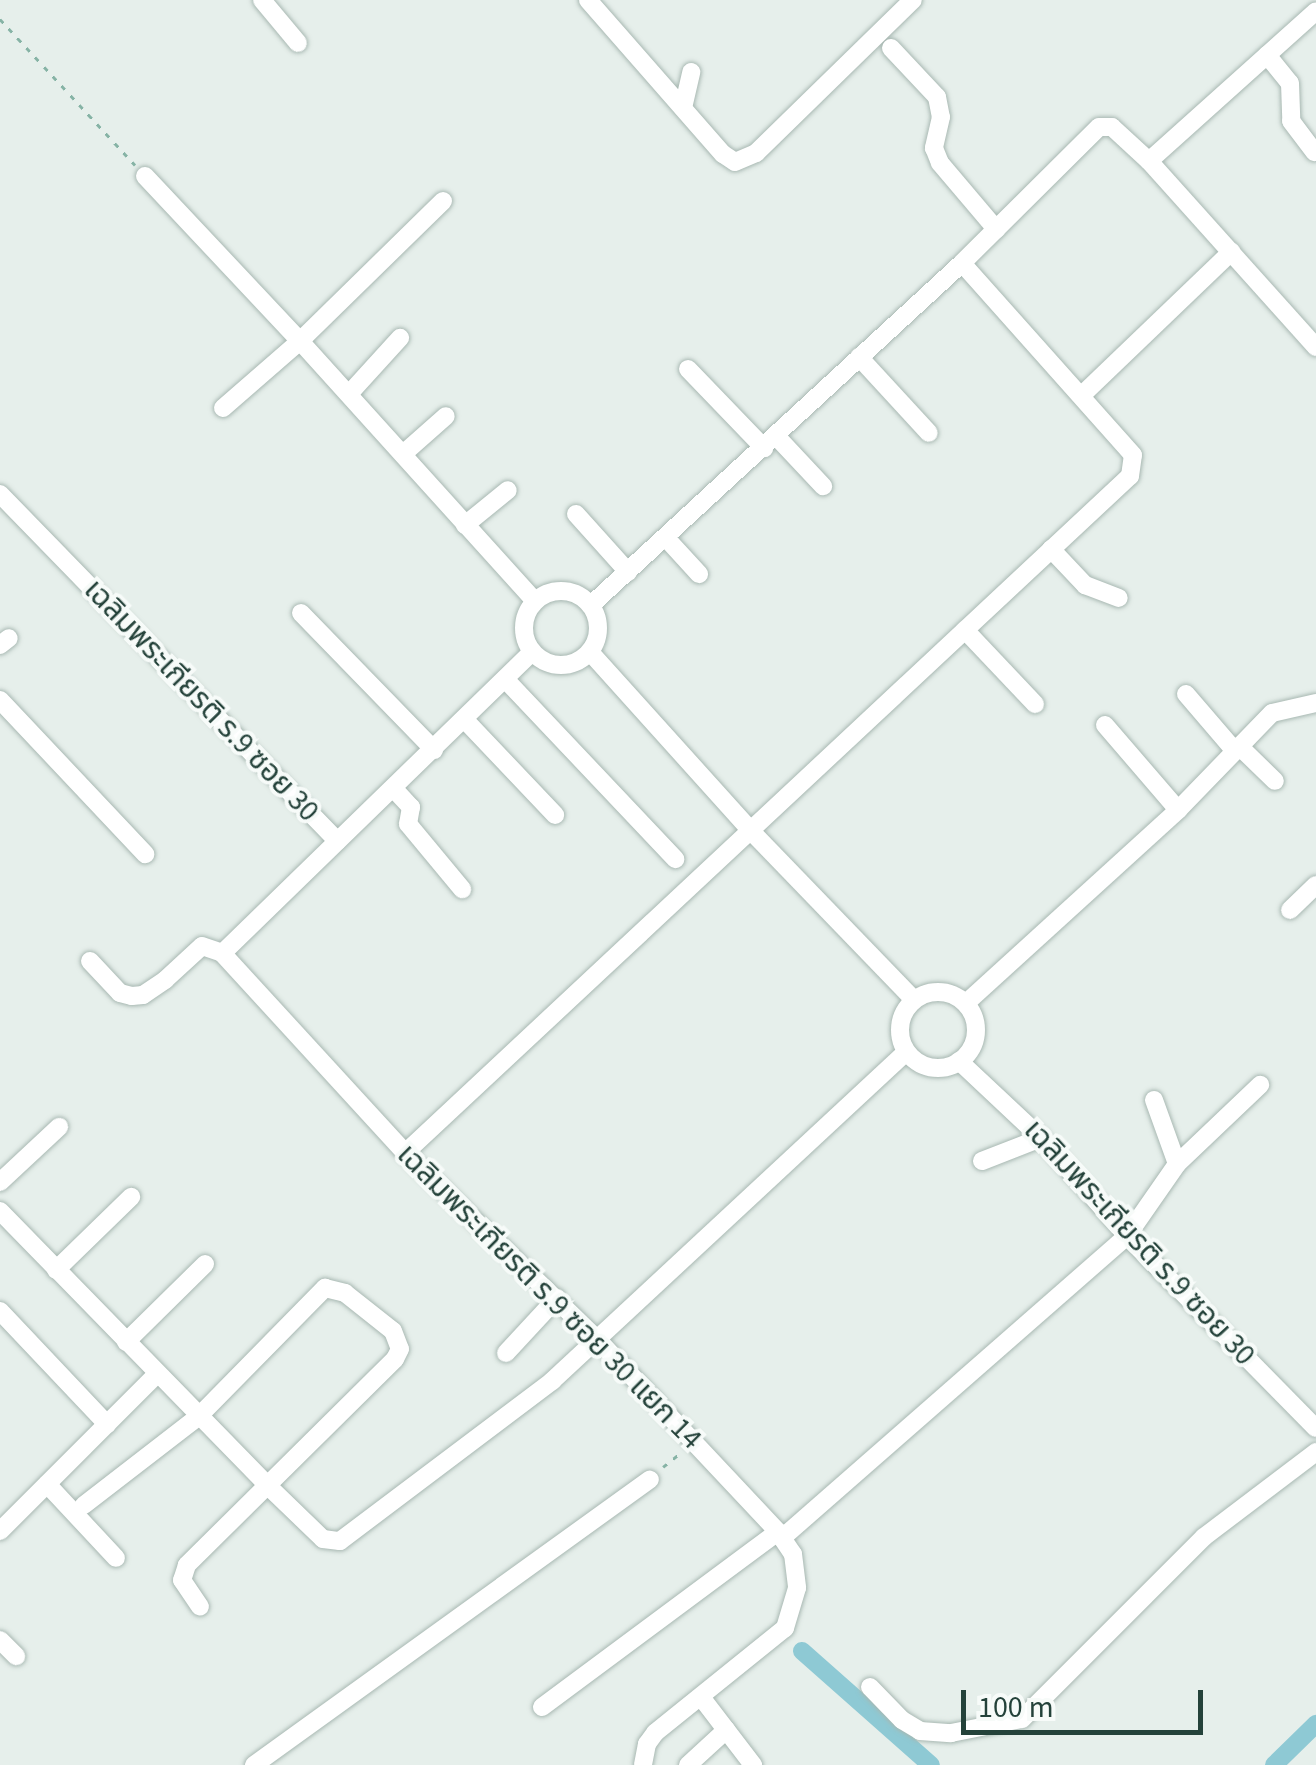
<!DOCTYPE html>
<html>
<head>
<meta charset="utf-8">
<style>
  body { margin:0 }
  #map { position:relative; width:1316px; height:1765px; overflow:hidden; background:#e6efeb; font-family:"Source Sans 3","Noto Sans Thai",sans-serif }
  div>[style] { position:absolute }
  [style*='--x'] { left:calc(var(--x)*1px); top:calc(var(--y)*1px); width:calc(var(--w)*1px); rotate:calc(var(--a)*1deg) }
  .canal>* { height:18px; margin:-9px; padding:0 9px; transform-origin:9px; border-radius:9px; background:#8ec9d4 }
  .path>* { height:2.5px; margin-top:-1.25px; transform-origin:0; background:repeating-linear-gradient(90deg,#86b3a5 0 5px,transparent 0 13px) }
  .roads { filter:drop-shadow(0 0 2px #a8b8b2) drop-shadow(0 0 2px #a8b8b2) }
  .minor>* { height:18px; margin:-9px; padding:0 9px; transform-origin:9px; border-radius:9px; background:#fff }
  .minor>.ring { margin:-9px; padding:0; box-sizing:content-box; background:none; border:18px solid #fff; border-radius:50% }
  span { translate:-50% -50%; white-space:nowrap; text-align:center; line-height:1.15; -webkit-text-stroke:8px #f7fbf9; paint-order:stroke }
  .street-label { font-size:30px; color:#24423a }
  .scale { position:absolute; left:961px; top:1690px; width:242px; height:45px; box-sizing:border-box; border:5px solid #24423a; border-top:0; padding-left:12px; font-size:30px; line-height:35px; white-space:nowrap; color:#24423a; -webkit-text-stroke:8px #f7fbf9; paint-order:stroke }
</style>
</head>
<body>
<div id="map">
  <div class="canal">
    <i style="--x:802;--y:1651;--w:172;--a:41.5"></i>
    <i style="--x:1274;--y:1765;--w:59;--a:-44.3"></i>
  </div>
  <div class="path">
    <i style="--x:0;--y:19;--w:199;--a:47.2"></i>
    <i style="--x:663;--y:1467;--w:22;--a:-39"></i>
  </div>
  <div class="roads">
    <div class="minor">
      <i style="--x:262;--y:0;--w:56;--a:50.1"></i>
      <i style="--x:588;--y:0;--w:205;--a:48.8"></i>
      <i style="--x:723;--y:154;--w:14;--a:34"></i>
      <i style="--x:735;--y:162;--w:23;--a:-23"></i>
      <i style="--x:756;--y:153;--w:219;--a:-44.3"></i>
      <i style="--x:891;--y:48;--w:67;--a:46.8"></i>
      <i style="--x:937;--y:97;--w:20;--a:79"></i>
      <i style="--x:941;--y:117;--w:32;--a:103"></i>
      <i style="--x:934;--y:148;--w:16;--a:68"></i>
      <i style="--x:940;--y:163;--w:87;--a:49.7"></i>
      <i style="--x:1267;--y:55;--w:36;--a:51"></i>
      <i style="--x:1290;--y:83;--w:38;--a:88"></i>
      <i style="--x:1291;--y:121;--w:39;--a:53"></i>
      <i style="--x:683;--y:108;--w:37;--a:-77"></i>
      <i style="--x:1149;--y:161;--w:224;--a:-41.9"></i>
      <i style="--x:145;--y:176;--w:226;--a:46.8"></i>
      <i style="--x:300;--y:341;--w:102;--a:139"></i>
      <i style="--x:443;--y:201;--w:200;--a:135.6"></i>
      <i style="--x:300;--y:341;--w:350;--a:47.9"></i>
      <i style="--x:859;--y:357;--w:103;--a:47.4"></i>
      <i style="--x:688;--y:369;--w:110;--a:46.1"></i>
      <i style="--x:349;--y:394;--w:76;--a:-47.7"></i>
      <i style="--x:1082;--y:395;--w:207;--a:-43.8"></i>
      <i style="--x:776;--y:436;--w:69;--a:46.8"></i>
      <i style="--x:403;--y:454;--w:57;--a:-41.5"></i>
      <i style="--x:0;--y:494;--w:484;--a:45.8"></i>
      <i style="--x:576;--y:514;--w:78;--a:48.1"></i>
      <i style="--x:465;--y:525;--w:55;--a:-39.1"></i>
      <i style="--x:666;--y:538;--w:49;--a:47.5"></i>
      <i style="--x:1051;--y:549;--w:50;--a:46.6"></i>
      <i style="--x:1085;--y:585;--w:36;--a:21"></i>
      <i class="ring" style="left:524px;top:591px;width:56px;height:56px"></i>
      <i style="--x:591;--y:605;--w:505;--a:-42.67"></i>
      <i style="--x:962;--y:263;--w:193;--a:-44.8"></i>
      <i style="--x:1099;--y:127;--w:13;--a:0"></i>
      <i style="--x:1112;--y:127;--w:50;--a:42.6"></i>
      <i style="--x:1149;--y:161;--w:250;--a:48.1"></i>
      <i style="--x:301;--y:613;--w:191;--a:45.8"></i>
      <i style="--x:965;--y:630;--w:102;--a:46.6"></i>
      <i style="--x:0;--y:645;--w:11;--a:-38"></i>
      <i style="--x:532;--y:652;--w:432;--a:135.8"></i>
      <i style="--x:222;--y:953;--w:271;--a:47.5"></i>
      <i style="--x:405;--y:1153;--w:266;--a:44.1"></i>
      <i style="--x:596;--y:1338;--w:266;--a:46.8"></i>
      <i style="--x:778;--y:1532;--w:27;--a:56"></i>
      <i style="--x:793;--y:1554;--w:34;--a:83"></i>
      <i style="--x:797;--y:1588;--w:42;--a:106.7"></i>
      <i style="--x:785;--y:1628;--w:167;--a:141.1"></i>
      <i style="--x:655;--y:1733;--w:14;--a:126"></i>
      <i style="--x:647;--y:1744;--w:21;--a:101"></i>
      <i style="--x:590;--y:652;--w:239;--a:48"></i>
      <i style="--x:750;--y:830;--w:236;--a:46"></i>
      <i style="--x:505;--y:679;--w:248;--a:46.6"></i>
      <i style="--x:1186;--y:694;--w:74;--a:49.4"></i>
      <i style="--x:0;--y:700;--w:212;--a:46.7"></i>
      <i style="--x:465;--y:720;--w:131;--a:46.5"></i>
      <i style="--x:1105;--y:725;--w:112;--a:49.3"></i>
      <i style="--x:1239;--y:746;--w:50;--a:44.2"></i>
      <i style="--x:394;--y:789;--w:25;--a:47"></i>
      <i style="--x:411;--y:807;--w:17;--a:100"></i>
      <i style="--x:408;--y:824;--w:85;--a:50.3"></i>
      <i style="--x:1290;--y:910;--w:36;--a:-44"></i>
      <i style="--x:90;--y:961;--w:44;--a:46.8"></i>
      <i style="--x:120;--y:993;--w:12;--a:14"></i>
      <i style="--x:132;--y:996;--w:11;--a:-5"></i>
      <i style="--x:143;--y:995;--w:27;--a:-34"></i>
      <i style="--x:165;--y:980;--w:50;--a:-42.6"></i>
      <i style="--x:202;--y:946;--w:21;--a:19"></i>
      <i class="ring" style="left:900px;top:992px;width:58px;height:58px"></i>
      <i style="--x:966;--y:1003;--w:287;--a:-42.3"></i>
      <i style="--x:1178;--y:810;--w:135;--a:-45.9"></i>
      <i style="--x:1272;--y:713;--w:45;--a:-12.8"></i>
      <i style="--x:959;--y:1061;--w:112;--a:43.2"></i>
      <i style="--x:1041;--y:1138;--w:130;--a:48.7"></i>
      <i style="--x:1127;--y:1236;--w:269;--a:45.5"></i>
      <i style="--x:1154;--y:1100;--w:68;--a:70.2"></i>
      <i style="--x:405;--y:1153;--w:992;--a:-43.04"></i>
      <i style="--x:1130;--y:476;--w:21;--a:-82"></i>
      <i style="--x:1133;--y:455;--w:257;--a:-131.7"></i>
      <i style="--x:982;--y:1161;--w:63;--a:-21.3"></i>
      <i style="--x:0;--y:1182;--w:81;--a:-43"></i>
      <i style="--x:0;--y:1211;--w:381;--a:45.7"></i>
      <i style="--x:266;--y:1484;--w:79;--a:44"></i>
      <i style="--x:323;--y:1539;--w:17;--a:7"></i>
      <i style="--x:340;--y:1541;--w:266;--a:-37"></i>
      <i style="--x:552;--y:1381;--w:483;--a:-42.9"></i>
      <i style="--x:56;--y:1270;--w:105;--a:-44.2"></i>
      <i style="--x:0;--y:1311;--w:156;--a:46.6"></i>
      <i style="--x:126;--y:1342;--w:111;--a:-44.6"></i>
      <i style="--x:506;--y:1353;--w:75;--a:-47.2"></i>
      <i style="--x:47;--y:1484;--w:101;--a:47"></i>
      <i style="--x:84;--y:1505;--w:145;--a:-37.7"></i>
      <i style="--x:199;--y:1416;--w:180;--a:-45.5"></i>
      <i style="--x:325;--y:1288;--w:21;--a:14"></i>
      <i style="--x:345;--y:1293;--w:61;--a:38.4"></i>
      <i style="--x:393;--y:1331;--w:19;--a:69"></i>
      <i style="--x:400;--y:1349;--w:11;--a:117"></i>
      <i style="--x:395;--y:1359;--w:293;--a:135.3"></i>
      <i style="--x:187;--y:1565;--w:16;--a:108"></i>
      <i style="--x:182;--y:1580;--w:32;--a:56"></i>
      <i style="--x:0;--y:1531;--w:222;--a:-45"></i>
      <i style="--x:782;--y:1538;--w:459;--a:-41.2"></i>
      <i style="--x:1127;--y:1236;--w:88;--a:-55.2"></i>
      <i style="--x:1177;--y:1164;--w:115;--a:-43.6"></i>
      <i style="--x:0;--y:1640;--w:23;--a:45"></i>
      <i style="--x:870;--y:1687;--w:46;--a:45.9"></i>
      <i style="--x:902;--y:1720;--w:21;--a:31"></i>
      <i style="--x:920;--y:1731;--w:31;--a:4"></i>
      <i style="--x:951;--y:1733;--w:72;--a:-11.2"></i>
      <i style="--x:1022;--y:1719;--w:257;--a:-45"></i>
      <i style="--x:1204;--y:1537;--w:141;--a:-37.2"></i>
      <i style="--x:701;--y:1697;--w:86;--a:52.6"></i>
      <i style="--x:542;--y:1707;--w:294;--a:-36.6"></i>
      <i style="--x:254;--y:1765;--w:488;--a:-35.8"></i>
      <i style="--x:688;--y:1765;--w:52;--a:-42.6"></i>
    </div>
  </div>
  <div class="street-label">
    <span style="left:201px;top:701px;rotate:46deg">เฉลิมพระเกียรติ ร.9 ซอย 30</span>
    <span style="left:1139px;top:1243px;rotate:47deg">เฉลิมพระเกียรติ ร.9 ซอย 30</span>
    <span style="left:549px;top:1297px;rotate:45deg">เฉลิมพระเกียรติ ร.9 ซอย 30 แยก 14</span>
  </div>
  <div class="scale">100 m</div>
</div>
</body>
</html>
